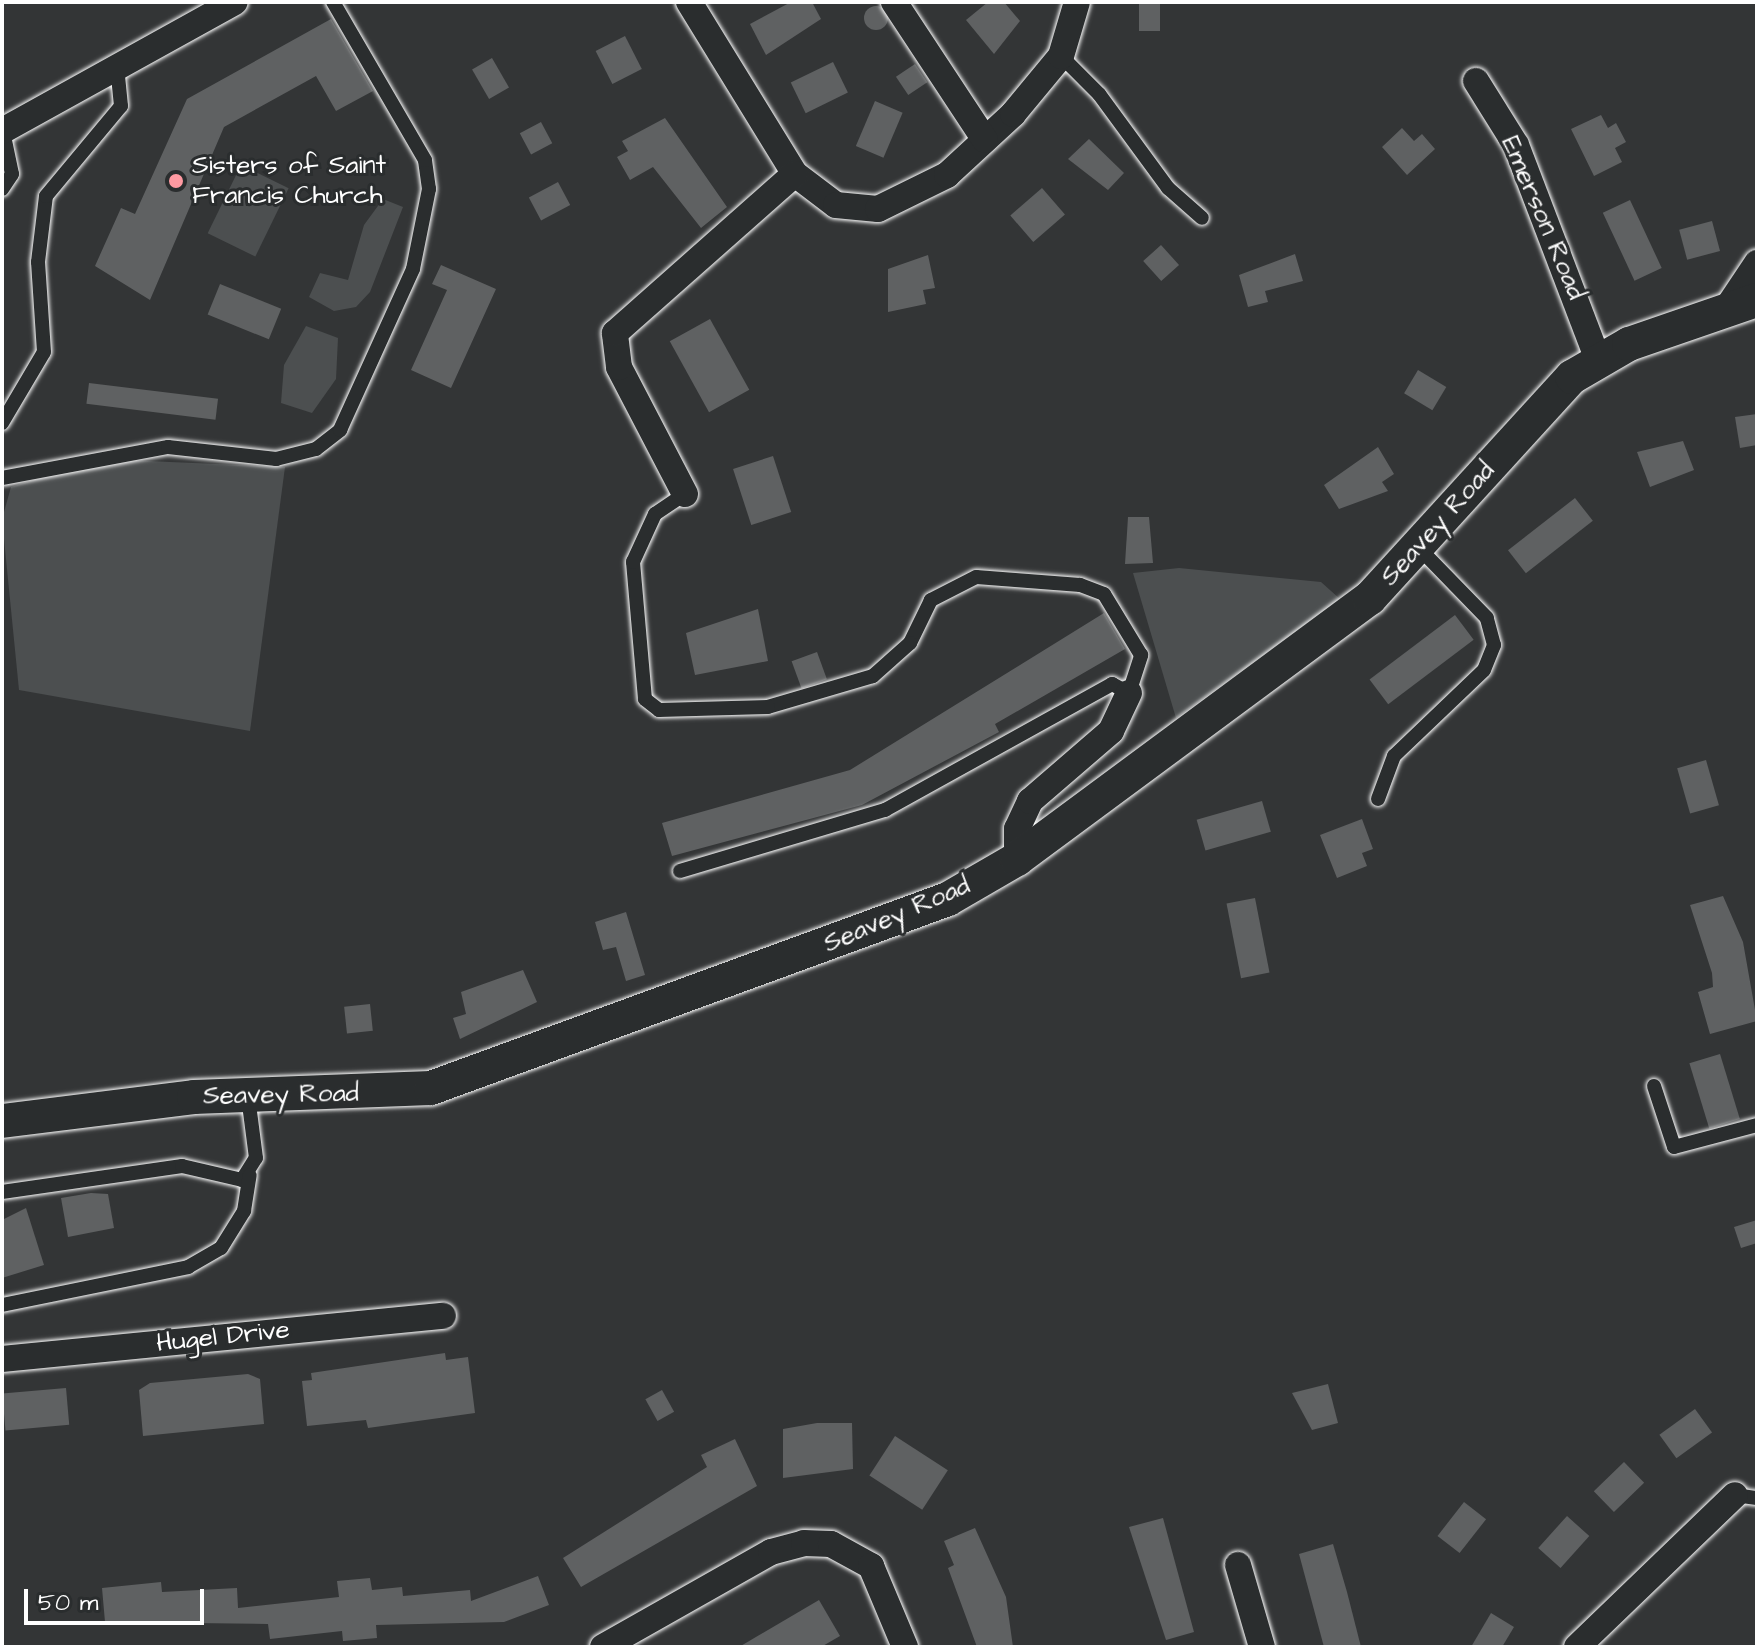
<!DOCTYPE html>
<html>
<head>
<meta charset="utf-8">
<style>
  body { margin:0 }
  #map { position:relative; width:1759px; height:1649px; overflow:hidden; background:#333536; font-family:"Architects Daughter",sans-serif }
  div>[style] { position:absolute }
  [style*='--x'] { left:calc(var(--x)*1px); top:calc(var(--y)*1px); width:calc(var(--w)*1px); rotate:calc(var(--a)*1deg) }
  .green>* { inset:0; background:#4c4f50; transform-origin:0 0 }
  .building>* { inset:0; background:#5f6162; transform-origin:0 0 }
  .round { border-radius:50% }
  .roads { filter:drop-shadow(0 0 2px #fff) drop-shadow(0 0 2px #fff) }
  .service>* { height:14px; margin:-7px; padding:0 7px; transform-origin:7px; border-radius:7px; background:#2a2d2e }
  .minor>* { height:26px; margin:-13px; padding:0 13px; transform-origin:13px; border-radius:13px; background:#2a2d2e }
  .tertiary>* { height:34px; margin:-17px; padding:0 17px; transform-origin:17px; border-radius:17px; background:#2a2d2e }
  .dots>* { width:22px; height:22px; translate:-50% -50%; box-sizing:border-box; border:4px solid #2a2d2e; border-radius:50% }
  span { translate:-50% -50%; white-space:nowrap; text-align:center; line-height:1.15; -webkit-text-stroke:6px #2a2d2e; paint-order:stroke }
  .poi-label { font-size:26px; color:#fff }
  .left { translate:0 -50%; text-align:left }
  .street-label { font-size:26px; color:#fff }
  .frame { position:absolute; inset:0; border:4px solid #fff; pointer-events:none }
  .scale { position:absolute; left:24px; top:1589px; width:180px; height:36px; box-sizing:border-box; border:4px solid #fff; border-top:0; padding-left:10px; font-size:24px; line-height:28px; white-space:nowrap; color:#fff; -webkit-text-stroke:6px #2a2d2e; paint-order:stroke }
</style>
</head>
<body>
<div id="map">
  <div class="green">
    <i style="left:241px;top:165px;width:53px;height:76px;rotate:26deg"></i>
    <i style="clip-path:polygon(383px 199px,403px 207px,370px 292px,356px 307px,334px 311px,309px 297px,320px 273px,348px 280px,364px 225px)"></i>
    <i style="clip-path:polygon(306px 326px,338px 338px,336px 379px,312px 413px,281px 403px,284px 365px)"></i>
    <i style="clip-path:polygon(102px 459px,285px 467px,250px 731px,19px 690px,2px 519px,11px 487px)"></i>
    <i style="clip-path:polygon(1179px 568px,1321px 582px,1340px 599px,1176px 718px,1133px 573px)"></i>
  </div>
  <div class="building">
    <i style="clip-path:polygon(791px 2px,812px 2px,821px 19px,766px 55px,750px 24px)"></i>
    <i style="clip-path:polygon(988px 2px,1004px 2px,1020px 21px,994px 54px,966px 20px)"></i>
    <i style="left:1139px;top:2px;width:21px;height:29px"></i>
    <i class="round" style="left:864px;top:6px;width:24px;height:24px"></i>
    <i style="clip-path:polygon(331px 19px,373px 91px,336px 111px,316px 76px,224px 127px,150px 300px,95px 266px,121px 208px,135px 214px,187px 99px)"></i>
    <i style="left:625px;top:36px;width:37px;height:33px;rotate:63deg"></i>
    <i style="left:492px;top:58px;width:34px;height:23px;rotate:60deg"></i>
    <i style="left:833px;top:62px;width:34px;height:47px;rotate:64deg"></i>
    <i style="left:915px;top:64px;width:22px;height:23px;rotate:56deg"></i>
    <i style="left:875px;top:101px;width:30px;height:49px;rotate:23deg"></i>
    <i style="clip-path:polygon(1601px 115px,1608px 128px,1616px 123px,1626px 142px,1615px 148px,1622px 162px,1594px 176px,1571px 129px)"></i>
    <i style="clip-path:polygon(665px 118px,727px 207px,701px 228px,653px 167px,630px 180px,617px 157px,628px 151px,622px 141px)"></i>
    <i style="left:541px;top:122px;width:24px;height:24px;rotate:62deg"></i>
    <i style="clip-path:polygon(1402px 128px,1414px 141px,1422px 134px,1435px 149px,1407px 175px,1382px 147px)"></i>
    <i style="clip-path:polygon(1089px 139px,1124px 173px,1108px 190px,1068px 159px)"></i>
    <i style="left:558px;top:182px;width:26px;height:33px;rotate:62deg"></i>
    <i style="left:1042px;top:188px;width:35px;height:42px;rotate:49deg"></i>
    <i style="left:1630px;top:200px;width:75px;height:30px;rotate:65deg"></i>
    <i style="left:1712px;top:221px;width:31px;height:34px;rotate:75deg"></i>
    <i style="left:1161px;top:245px;width:27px;height:24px;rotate:48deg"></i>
    <i style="clip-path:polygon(1295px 254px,1303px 281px,1265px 291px,1268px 302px,1248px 307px,1239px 275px)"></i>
    <i style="clip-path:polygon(928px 255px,935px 288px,923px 290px,926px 304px,888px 312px,888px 269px)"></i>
    <i style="clip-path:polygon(441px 265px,496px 289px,451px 388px,411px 370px,447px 290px,432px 284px)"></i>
    <i style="left:220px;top:284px;width:66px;height:33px;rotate:22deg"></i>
    <i style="left:710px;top:319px;width:81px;height:46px;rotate:61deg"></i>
    <i style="left:1418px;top:370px;width:33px;height:27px;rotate:31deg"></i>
    <i style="left:89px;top:383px;width:130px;height:21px;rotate:7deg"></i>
    <i style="clip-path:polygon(1757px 414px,1757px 445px,1740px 448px,1735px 417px)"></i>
    <i style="clip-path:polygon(1683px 441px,1694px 470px,1650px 487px,1637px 452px)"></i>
    <i style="clip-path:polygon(1378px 447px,1394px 474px,1382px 482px,1388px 491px,1339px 509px,1324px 485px)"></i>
    <i style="left:773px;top:456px;width:59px;height:42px;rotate:72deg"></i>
    <i style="left:1575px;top:498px;width:29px;height:85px;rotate:52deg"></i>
    <i style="clip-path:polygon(1128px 517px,1149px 517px,1153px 563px,1125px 564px)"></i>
    <i style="clip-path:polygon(758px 609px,768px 661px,695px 675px,686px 633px)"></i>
    <i style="clip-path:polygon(1104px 613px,1125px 649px,995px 724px,999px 732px,862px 805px,672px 856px,662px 823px,850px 770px)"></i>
    <i style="left:1455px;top:615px;width:31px;height:107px;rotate:53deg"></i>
    <i style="left:817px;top:652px;width:29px;height:27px;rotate:70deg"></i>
    <i style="left:1706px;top:760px;width:47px;height:30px;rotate:74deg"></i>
    <i style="left:1262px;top:801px;width:32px;height:68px;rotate:74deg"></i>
    <i style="clip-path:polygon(1362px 819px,1373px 849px,1362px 853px,1367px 866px,1337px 878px,1320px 835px)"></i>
    <i style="clip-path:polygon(1723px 896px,1743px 942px,1757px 1021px,1710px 1034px,1698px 992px,1713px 987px,1712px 973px,1690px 905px)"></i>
    <i style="left:1255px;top:898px;width:76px;height:29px;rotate:79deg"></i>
    <i style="clip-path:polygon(626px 912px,645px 975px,626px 981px,616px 947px,603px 950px,595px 922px)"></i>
    <i style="clip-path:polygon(523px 970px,537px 1002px,460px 1039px,453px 1018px,466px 1014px,461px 992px)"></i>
    <i style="left:370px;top:1004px;width:27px;height:26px;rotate:84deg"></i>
    <i style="left:1720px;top:1054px;width:68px;height:32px;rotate:73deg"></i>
    <i style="clip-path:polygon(91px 1193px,108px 1194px,114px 1228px,68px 1237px,61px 1198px)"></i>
    <i style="clip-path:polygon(26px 1208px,44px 1265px,2px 1278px,2px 1220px)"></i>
    <i style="clip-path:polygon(1757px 1220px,1757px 1243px,1741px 1248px,1734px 1227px)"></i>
    <i style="clip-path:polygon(445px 1353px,446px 1360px,468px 1357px,475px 1413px,368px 1428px,366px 1420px,307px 1426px,302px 1381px,312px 1380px,311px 1373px)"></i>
    <i style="clip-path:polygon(248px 1374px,260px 1379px,264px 1424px,143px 1436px,139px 1390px,150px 1383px)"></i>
    <i style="clip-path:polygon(1328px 1384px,1338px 1423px,1312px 1430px,1292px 1393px)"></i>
    <i style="left:66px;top:1388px;width:37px;height:64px;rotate:85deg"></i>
    <i style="left:662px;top:1390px;width:25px;height:19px;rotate:61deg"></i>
    <i style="left:1695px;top:1409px;width:29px;height:44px;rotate:54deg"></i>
    <i style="clip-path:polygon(817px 1423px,852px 1423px,853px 1469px,783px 1478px,783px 1429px)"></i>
    <i style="left:895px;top:1436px;width:63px;height:47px;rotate:33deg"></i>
    <i style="clip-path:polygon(735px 1439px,757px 1486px,581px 1587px,563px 1558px,707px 1467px,701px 1455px)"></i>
    <i style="left:1624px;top:1462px;width:29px;height:42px;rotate:46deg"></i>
    <i style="left:1464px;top:1502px;width:28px;height:43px;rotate:38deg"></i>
    <i style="left:1567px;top:1516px;width:30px;height:43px;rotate:42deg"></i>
    <i style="clip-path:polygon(1163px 1518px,1194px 1632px,1166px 1640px,1129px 1527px)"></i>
    <i style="clip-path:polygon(975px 1528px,1006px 1597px,1013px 1647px,977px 1647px,948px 1568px,954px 1565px,944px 1541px)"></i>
    <i style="clip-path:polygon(1333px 1544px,1347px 1592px,1361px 1647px,1324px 1647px,1299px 1554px)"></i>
    <i style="clip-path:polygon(538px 1576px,549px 1605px,504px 1622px,376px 1625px,377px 1638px,343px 1641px,342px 1631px,270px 1639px,268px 1624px,105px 1622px,102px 1588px,161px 1582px,162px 1592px,237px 1588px,238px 1608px,339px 1597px,337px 1581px,370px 1578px,372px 1590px,402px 1587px,403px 1596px,470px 1590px,471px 1601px)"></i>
    <i style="clip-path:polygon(819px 1600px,840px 1636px,821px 1647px,739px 1647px)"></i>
    <i style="clip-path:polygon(1491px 1613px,1514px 1627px,1502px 1647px,1471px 1647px)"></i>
  </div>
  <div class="roads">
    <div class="service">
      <i style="--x:1061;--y:56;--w:54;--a:45"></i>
      <i style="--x:1099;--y:94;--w:117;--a:53.7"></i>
      <i style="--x:1168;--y:188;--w:45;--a:41.4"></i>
      <i style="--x:2;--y:189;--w:18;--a:-56"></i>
      <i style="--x:12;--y:174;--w:44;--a:-101.8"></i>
      <i style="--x:2;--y:423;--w:82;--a:-59.4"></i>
      <i style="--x:44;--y:352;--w:90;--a:-93.8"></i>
      <i style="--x:38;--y:262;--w:66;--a:-83.1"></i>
      <i style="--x:46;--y:196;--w:117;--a:-50.2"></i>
      <i style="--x:121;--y:106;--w:40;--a:-95.7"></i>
      <i style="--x:2;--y:478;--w:169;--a:-10.6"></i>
      <i style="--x:168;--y:447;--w:109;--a:6.3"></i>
      <i style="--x:276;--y:459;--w:41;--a:-14"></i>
      <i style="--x:316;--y:449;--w:31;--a:-38"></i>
      <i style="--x:340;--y:430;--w:177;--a:-65.6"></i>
      <i style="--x:413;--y:269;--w:82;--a:-78.7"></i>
      <i style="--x:429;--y:189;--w:29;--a:-98"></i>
      <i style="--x:425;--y:160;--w:183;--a:-120.2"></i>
      <i style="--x:1378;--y:799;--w:46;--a:-69.6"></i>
      <i style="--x:1394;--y:756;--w:124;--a:-43.7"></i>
      <i style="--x:1484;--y:670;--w:27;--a:-68"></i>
      <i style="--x:1494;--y:645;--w:28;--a:-105"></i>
      <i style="--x:1487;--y:618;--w:96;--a:-134.2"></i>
      <i style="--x:680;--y:871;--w:214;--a:-16.6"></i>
      <i style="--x:885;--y:810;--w:260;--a:-29"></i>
      <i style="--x:1112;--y:684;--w:19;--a:28"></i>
      <i style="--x:1129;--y:693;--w:40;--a:-72"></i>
      <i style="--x:1141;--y:655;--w:71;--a:-121.2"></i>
      <i style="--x:1104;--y:594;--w:26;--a:-159"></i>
      <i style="--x:1080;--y:585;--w:104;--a:-175.6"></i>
      <i style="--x:976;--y:577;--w:51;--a:152.9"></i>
      <i style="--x:931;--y:600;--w:48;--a:116"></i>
      <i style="--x:910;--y:643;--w:50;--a:138.3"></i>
      <i style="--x:873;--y:676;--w:109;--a:163.6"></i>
      <i style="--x:768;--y:707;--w:109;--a:178.4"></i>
      <i style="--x:659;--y:710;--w:18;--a:-142"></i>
      <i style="--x:645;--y:699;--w:138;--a:-95"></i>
      <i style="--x:633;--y:562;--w:53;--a:-65.4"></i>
      <i style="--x:655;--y:514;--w:36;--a:-34"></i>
      <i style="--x:1654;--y:1086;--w:64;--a:71.8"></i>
      <i style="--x:1674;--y:1147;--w:86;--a:-14.8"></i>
      <i style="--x:2;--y:1192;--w:182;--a:-8.2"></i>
      <i style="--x:182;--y:1166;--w:62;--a:13.1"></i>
      <i style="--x:242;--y:1180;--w:26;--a:-58"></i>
      <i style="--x:256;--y:1158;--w:63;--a:-97.4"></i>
      <i style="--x:2;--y:1305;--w:190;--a:-11.5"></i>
      <i style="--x:188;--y:1267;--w:38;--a:-30"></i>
      <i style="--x:221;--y:1248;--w:44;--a:-58.1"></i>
      <i style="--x:244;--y:1211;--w:36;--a:-81"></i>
      <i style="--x:1735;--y:1495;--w:22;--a:8"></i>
    </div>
    <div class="minor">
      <i style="--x:689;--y:2;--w:202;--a:58.4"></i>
      <i style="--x:795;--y:174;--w:51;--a:37.1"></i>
      <i style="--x:836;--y:205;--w:42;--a:5.4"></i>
      <i style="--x:878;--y:209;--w:77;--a:-26.2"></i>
      <i style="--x:947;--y:175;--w:90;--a:-42.7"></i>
      <i style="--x:1013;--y:114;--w:75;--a:-50.4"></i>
      <i style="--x:1061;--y:56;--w:56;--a:-73.5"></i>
      <i style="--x:894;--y:2;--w:165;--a:56.6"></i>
      <i style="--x:1476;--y:81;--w:75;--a:58"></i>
      <i style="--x:1516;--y:145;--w:230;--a:69.1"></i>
      <i style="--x:2;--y:131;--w:266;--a:-29"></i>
      <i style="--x:1725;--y:311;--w:58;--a:-56.3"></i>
      <i style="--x:685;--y:494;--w:143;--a:-117.5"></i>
      <i style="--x:619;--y:367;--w:34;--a:-97"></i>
      <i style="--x:615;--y:333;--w:240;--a:-41.5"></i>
      <i style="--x:1017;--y:859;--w:30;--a:-90"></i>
      <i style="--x:1017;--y:829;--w:31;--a:-65"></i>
      <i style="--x:1030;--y:801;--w:107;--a:-40.8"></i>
      <i style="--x:1111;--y:731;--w:42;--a:-64.7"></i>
      <i style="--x:2;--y:1359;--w:443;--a:-5.6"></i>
      <i style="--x:1238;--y:1565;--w:85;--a:73.7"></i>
      <i style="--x:603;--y:1647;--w:193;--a:-29.5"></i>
      <i style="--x:771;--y:1552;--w:34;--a:-15"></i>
      <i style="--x:804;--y:1543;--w:27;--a:2"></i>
      <i style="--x:831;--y:1544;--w:46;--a:28.8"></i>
      <i style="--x:871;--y:1566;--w:88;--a:67.2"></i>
      <i style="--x:1577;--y:1647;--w:219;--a:-43.9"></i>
    </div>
    <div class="tertiary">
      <i style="--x:2;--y:1121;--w:193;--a:-7.1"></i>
      <i style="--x:194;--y:1097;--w:237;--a:-2.2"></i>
      <i style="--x:431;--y:1088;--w:550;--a:-20.08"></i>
      <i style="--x:948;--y:899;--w:80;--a:-30.1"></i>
      <i style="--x:1017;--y:859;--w:439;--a:-36.5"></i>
      <i style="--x:1370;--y:598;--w:299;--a:-47.6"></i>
      <i style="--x:1572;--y:377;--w:66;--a:-30.1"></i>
      <i style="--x:1629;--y:344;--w:135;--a:-19"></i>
    </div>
  </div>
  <div class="dots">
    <i style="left:176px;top:181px;background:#ff9aa2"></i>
  </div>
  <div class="poi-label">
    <span class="left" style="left:192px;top:181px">Sisters of Saint<br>Francis Church</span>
  </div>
  <div class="street-label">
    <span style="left:1543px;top:218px;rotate:67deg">Emerson Road</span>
    <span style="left:1438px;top:524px;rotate:-48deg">Seavey Road</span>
    <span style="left:897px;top:915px;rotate:-23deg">Seavey Road</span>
    <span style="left:281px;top:1095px;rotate:-1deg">Seavey Road</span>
    <span style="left:223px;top:1337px;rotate:-6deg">Hugel Drive</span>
  </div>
  <div class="frame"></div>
  <div class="scale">50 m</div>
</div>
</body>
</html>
